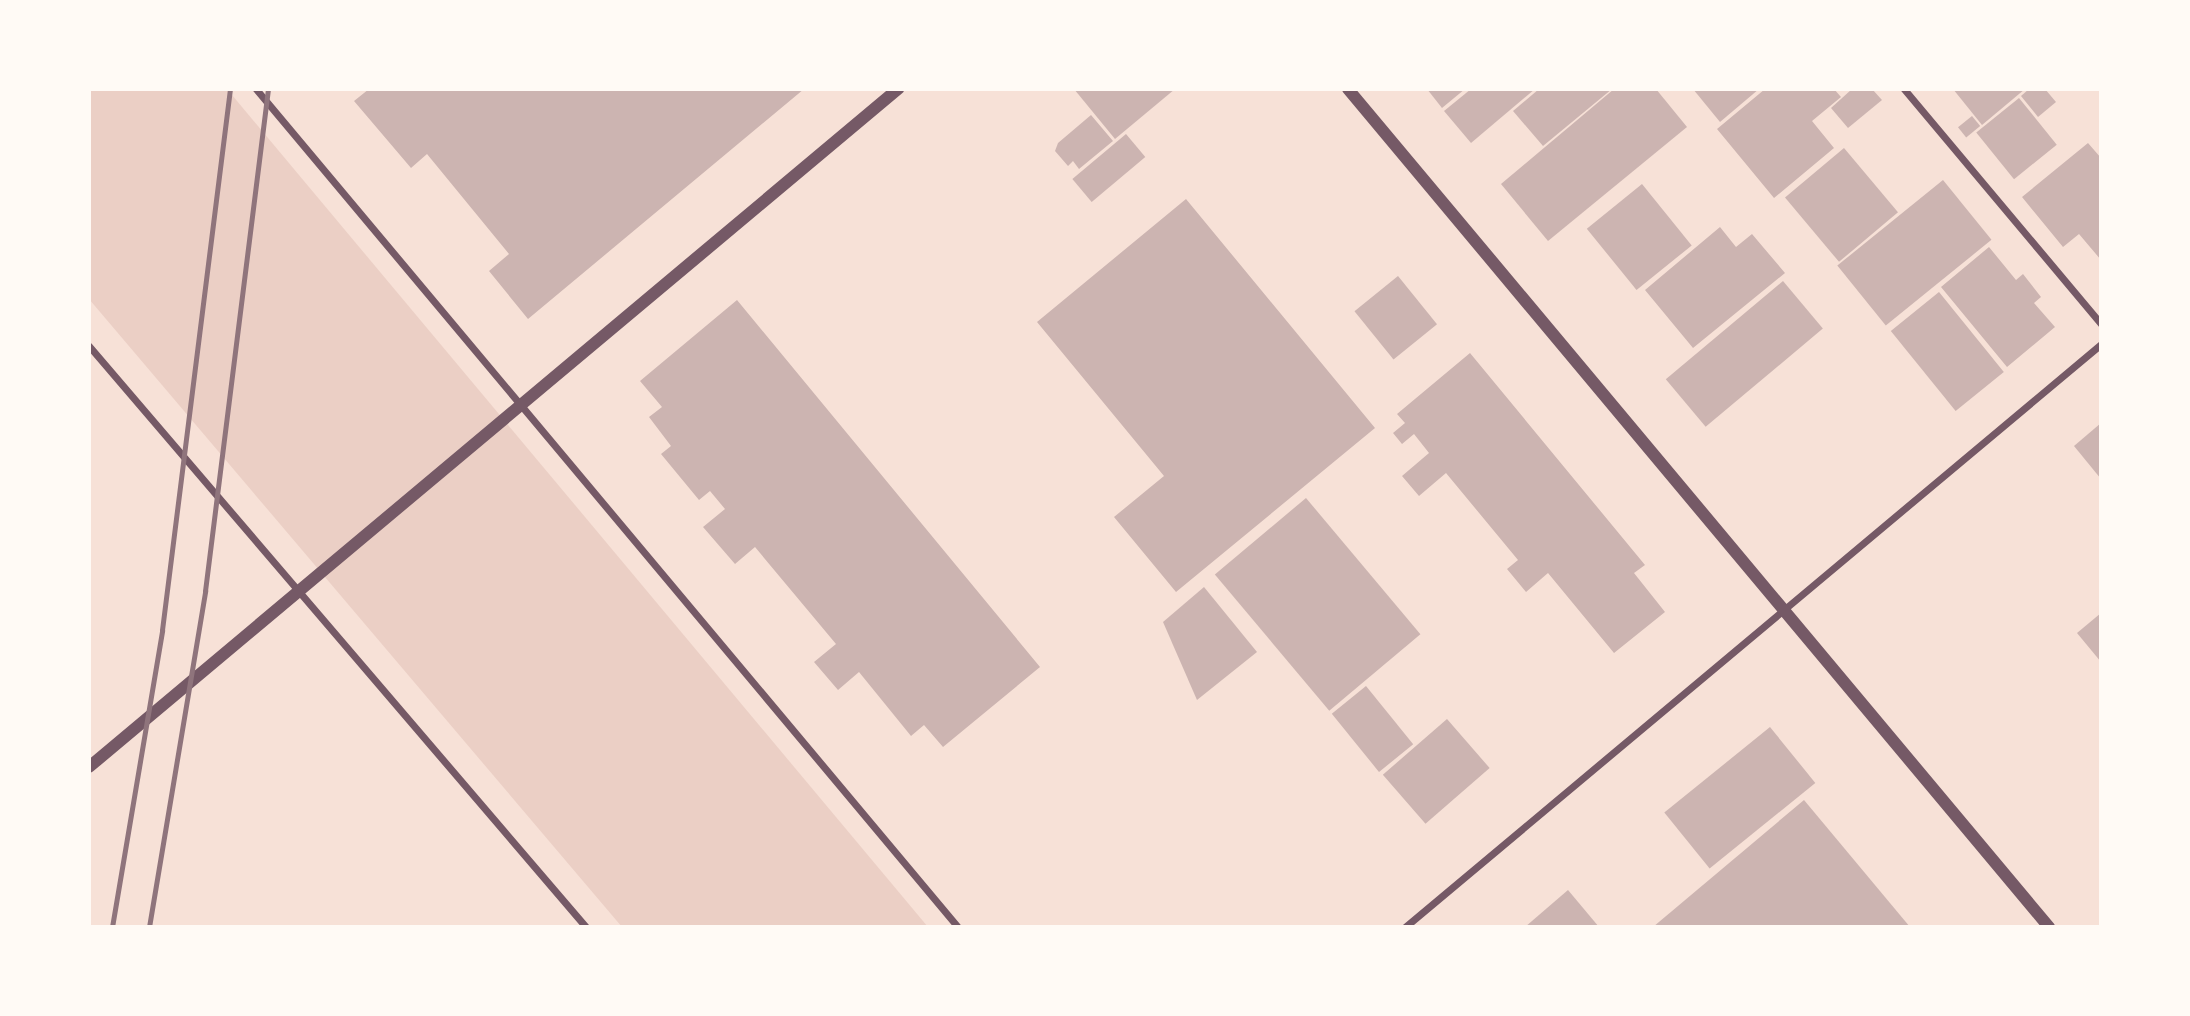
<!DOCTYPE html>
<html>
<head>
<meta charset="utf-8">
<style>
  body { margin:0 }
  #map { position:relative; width:2190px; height:1016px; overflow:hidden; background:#f7e1d7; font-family:"Nunito Sans",sans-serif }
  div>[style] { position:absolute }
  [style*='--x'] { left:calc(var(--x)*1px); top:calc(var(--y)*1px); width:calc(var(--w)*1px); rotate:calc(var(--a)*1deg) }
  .green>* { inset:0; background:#ebcfc5 }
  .building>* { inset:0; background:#ccb4b1; transform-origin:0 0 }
  .minor>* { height:7px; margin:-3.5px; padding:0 3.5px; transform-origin:3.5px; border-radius:3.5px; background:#755966 }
  .tertiary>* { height:12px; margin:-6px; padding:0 6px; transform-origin:6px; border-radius:6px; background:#755966 }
  .rail>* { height:5px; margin:-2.5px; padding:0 2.5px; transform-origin:2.5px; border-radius:2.5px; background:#8f747c }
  span { translate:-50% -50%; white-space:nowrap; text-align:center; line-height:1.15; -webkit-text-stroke:5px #fffaf5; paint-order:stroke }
  .frame { position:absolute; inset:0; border:91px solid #fffaf5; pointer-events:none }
</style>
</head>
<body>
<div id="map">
  <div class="green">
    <i style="clip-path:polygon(89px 89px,227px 89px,928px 927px,622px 927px,89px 299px)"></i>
  </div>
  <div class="building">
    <i style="clip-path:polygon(369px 89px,804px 89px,528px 319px,489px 271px,509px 254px,427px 154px,411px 168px,354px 101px)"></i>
    <i style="clip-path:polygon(1074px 89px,1175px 89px,1115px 139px)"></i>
    <i style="clip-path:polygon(1427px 89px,1465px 89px,1442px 108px)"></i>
    <i style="clip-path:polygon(1471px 89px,1535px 89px,1471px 143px,1444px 111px)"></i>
    <i style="clip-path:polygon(1539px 89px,1612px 89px,1543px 146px,1513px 111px)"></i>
    <i style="clip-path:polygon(1614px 89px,1656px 89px,1687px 127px,1548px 241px,1501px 184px)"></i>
    <i style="clip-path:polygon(1693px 89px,1759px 89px,1720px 122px)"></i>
    <i style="clip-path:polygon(1765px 89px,1834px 89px,1841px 97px,1812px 121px,1834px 148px,1774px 198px,1717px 129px)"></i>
    <i style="clip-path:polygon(1852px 89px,1872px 89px,1882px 100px,1848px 128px,1831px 108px)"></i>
    <i style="clip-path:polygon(1953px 89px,2025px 89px,1982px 125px)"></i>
    <i style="clip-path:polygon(2029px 89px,2045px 89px,2056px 102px,2038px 117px,2021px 96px)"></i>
    <i style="left:2019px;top:98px;width:60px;height:55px;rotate:51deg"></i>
    <i style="clip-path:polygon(1091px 115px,1113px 141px,1079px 169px,1073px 161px,1068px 166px,1055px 151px,1058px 143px)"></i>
    <i style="left:1972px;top:116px;width:13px;height:18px;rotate:51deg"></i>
    <i style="left:1126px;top:134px;width:30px;height:70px;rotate:50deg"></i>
    <i style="clip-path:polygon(2088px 143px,2101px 158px,2101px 260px,2079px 234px,2063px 247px,2022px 197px)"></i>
    <i style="left:1844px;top:148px;width:84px;height:77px;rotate:50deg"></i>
    <i style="left:1943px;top:180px;width:77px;height:136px;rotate:51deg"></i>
    <i style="left:1642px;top:184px;width:79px;height:71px;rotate:51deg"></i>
    <i style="clip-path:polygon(1186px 199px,1375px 428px,1176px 592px,1114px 517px,1164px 476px,1037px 322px)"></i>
    <i style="clip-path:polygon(1720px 227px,1736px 247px,1752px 234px,1785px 273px,1693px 348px,1645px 290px)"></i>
    <i style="clip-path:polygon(1989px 247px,2016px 280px,2023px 274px,2041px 297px,2034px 303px,2055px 327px,2007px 367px,1941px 287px)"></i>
    <i style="left:1398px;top:276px;width:62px;height:56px;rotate:51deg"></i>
    <i style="left:1783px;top:281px;width:62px;height:153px;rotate:50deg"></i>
    <i style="left:1939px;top:292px;width:103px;height:62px;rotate:51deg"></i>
    <i style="clip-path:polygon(737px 300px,1040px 667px,943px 747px,924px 725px,911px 736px,859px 672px,838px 690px,814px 662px,836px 644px,755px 547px,735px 564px,703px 527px,725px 509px,710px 491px,699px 500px,661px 454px,671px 446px,649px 417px,662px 407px,640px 381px)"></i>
    <i style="clip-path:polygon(1470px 353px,1645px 565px,1634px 573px,1665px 612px,1614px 653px,1548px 573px,1526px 592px,1507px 569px,1518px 560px,1446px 473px,1419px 496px,1402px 476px,1429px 453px,1414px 434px,1402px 444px,1393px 433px,1405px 423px,1397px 414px)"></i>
    <i style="clip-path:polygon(2101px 423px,2101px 479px,2074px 446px)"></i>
    <i style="left:1306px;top:498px;width:178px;height:119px;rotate:50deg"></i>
    <i style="clip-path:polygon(1204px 587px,1257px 652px,1197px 700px,1163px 622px)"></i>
    <i style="clip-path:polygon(2101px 613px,2101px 662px,2077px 633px)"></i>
    <i style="left:1366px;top:686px;width:75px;height:44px;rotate:51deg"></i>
    <i style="left:1447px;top:719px;width:65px;height:85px;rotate:49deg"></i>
    <i style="left:1770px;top:727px;width:72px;height:136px;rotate:51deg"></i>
    <i style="clip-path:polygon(1804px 800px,1910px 927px,1653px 927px)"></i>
    <i style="clip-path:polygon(1568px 890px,1599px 927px,1525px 927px)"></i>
  </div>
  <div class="minor">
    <i style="--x:256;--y:89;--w:1093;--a:50.05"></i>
    <i style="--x:1904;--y:89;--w:307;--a:50"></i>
    <i style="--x:89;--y:346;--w:765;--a:49.46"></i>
    <i style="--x:1405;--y:927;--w:908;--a:-39.95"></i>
  </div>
  <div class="tertiary">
    <i style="--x:1348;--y:89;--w:1093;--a:50.09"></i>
    <i style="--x:89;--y:767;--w:1056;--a:-39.97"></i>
  </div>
  <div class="rail">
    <i style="--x:112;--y:927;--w:301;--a:-80.4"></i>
    <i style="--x:162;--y:630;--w:545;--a:-82.84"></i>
    <i style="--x:149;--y:927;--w:341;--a:-80.5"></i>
    <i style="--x:205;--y:591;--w:506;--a:-82.85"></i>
  </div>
  <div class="frame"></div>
</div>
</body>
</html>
